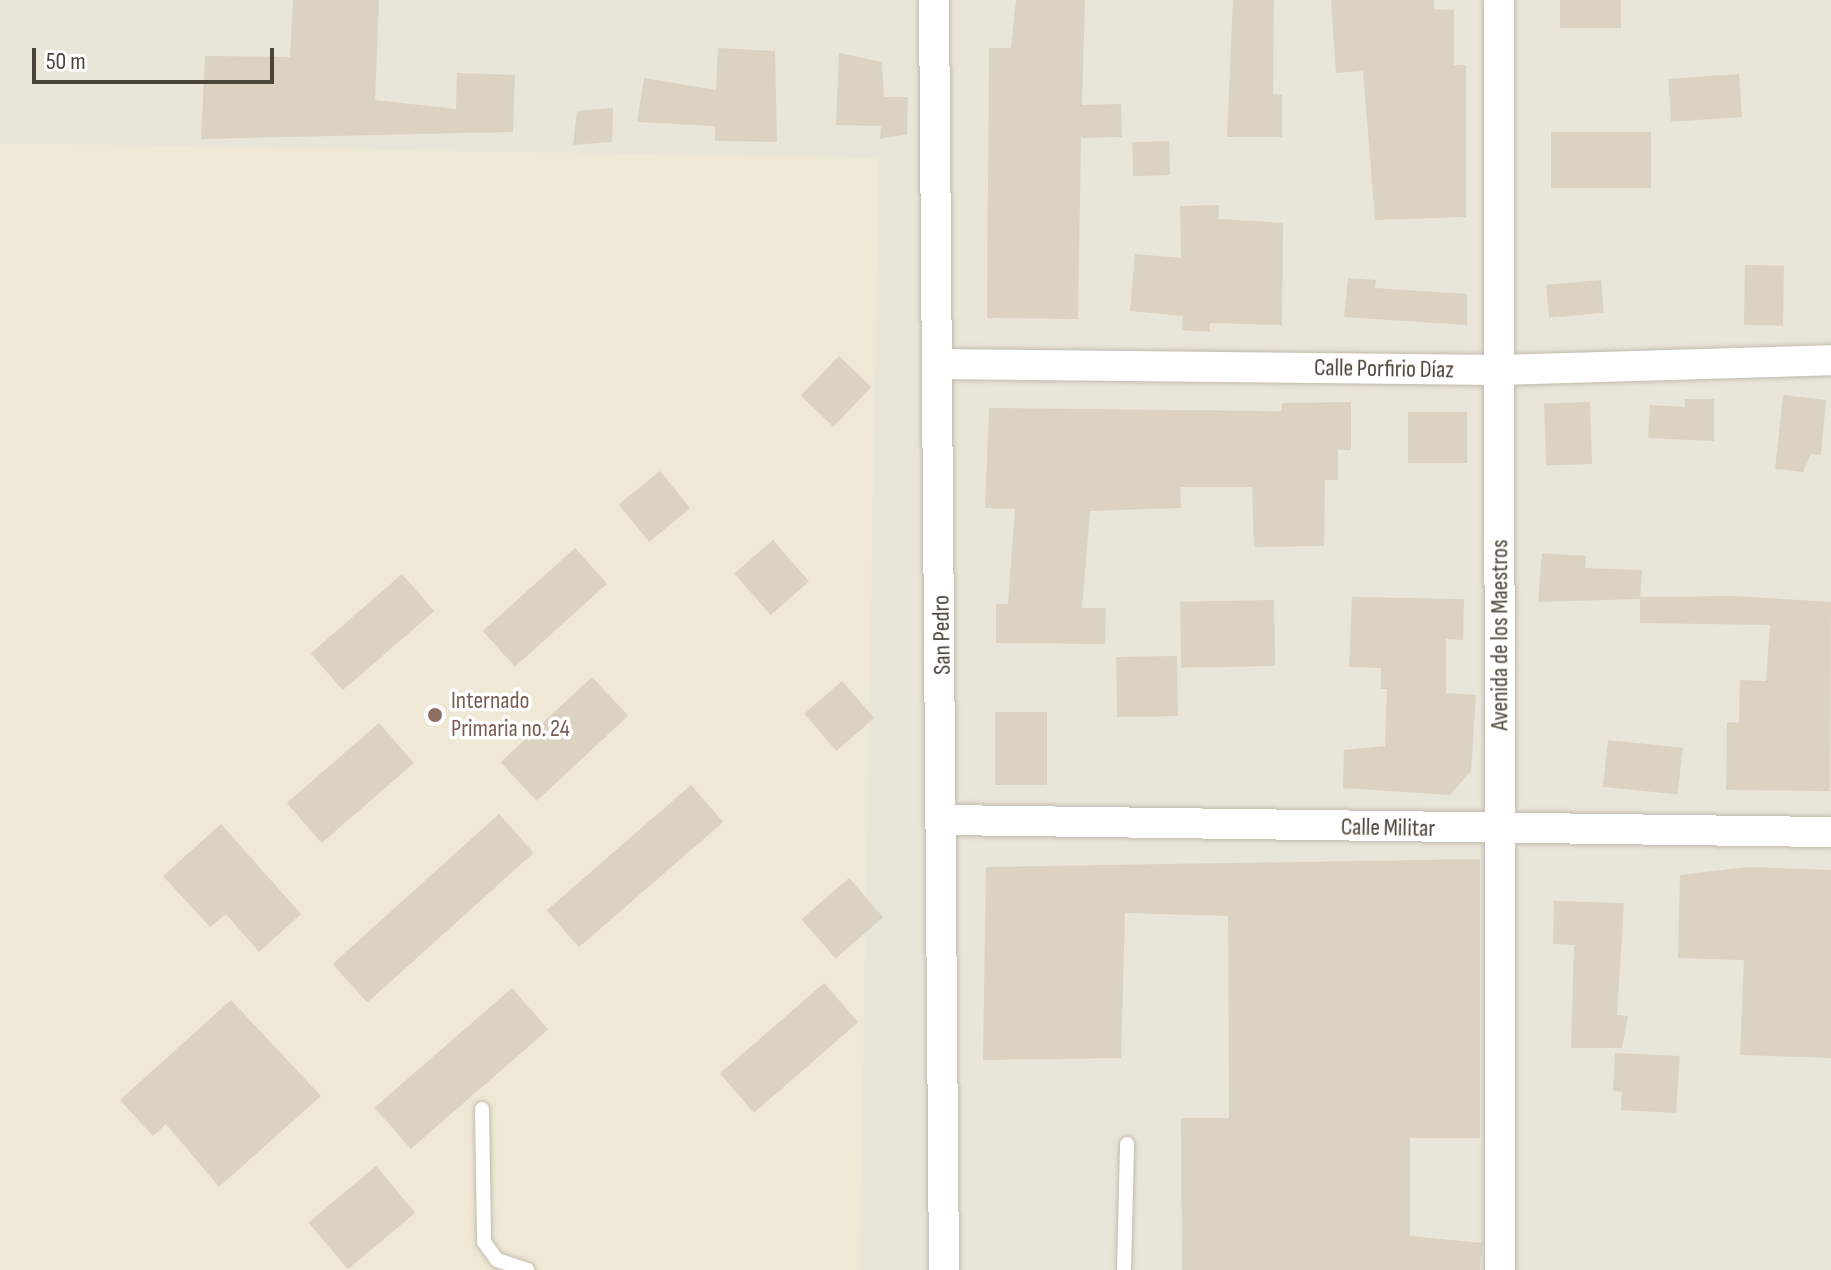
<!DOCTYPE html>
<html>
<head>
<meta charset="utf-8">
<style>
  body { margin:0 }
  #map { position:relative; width:1831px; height:1270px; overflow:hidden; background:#f6f3eb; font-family:"Sofia Sans Condensed",sans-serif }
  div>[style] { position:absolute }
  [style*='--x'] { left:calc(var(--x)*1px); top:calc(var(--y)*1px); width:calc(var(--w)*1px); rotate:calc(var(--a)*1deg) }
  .residential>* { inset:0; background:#eae5d9; transform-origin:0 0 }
  .education>* { inset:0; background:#efe8d4; transform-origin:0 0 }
  .building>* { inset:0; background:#dbd2c2; transform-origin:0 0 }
  .roads { filter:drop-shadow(0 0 2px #c2bbad) drop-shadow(0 0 2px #c2bbad) }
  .lane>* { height:14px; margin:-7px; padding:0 7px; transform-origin:7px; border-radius:7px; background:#fff }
  .street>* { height:30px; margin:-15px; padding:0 15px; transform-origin:15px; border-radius:15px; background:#fff }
  .dots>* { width:22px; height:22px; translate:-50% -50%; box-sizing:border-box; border:4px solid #fff; border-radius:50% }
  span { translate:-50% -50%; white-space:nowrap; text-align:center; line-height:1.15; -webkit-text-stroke:7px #fff; paint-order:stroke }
  .street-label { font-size:24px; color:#4b4438 }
  .education-label { font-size:24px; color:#785e54 }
  .left { translate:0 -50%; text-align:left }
  .scale { position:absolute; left:32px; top:48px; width:242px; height:36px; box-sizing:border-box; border:4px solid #4b4438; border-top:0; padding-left:10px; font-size:24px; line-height:28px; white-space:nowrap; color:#4b4438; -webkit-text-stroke:6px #fff; paint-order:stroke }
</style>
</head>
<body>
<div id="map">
  <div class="residential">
    <i style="left:0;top:0;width:1831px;height:1270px"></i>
  </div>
  <div class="education">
    <i style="left:0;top:143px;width:879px;height:1127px;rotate:1deg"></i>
  </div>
  <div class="building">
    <i style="clip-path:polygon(293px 0,379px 0,375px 100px,456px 109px,457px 73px,515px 75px,513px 132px,201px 139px,205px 56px,290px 57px)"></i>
    <i style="clip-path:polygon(1016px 0,1085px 0,1082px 105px,1121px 104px,1122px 137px,1081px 138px,1078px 319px,987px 318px,989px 48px,1011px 48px)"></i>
    <i style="clip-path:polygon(1233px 0,1274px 0,1273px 94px,1282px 95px,1282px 137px,1227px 137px)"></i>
    <i style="clip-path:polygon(1331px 0,1434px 0,1434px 9px,1454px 10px,1454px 65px,1466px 65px,1466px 217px,1375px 220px,1363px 71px,1336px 73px)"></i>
    <i style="left:1560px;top:0;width:61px;height:28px"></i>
    <i style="clip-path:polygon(718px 48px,775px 51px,777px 142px,715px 141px,715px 126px,637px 122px,644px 78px,716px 90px)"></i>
    <i style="clip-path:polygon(839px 53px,882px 62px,884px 97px,908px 97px,907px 134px,880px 139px,881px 126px,836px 125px)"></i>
    <i style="left:1739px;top:74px;width:43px;height:71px;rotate:86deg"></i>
    <i style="clip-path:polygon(613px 108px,612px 142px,573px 145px,577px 111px)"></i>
    <i style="left:1651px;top:132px;width:56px;height:100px;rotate:90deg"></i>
    <i style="left:1169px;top:141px;width:34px;height:37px;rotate:88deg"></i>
    <i style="clip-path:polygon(1219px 205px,1218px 219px,1283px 223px,1282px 325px,1210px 323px,1210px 332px,1182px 330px,1183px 316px,1130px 311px,1135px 254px,1181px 258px,1180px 206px)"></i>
    <i style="left:1745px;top:265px;width:39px;height:60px;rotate:1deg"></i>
    <i style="clip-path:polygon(1348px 278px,1376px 280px,1375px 288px,1467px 294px,1467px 325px,1344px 317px)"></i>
    <i style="left:1601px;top:280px;width:33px;height:55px;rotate:85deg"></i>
    <i style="left:839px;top:356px;width:45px;height:55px;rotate:44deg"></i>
    <i style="clip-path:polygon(1783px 395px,1826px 400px,1821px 455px,1811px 454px,1803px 472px,1775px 469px)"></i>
    <i style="clip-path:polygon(1685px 399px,1714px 399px,1714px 441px,1648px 438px,1650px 405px,1685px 407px)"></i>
    <i style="clip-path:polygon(1351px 402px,1351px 450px,1338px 450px,1338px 480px,1325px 480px,1324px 546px,1254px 547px,1252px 487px,1180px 487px,1181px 508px,1090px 511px,1082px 608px,1106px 608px,1105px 644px,996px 643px,996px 604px,1008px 604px,1015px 509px,985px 508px,989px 408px,1282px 411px,1282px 403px)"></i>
    <i style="left:1590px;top:402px;width:62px;height:46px;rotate:88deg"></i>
    <i style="left:1408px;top:412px;width:59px;height:51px"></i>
    <i style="left:660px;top:471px;width:48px;height:53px;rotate:51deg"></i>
    <i style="left:773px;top:540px;width:55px;height:51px;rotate:49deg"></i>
    <i style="left:575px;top:548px;width:48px;height:124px;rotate:48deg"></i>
    <i style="clip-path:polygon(1542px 553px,1586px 556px,1585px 568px,1642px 570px,1640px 599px,1538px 602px)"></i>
    <i style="left:402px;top:574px;width:49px;height:121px;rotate:49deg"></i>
    <i style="clip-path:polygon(1734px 596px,1831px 602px,1830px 791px,1726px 790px,1727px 722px,1739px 723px,1740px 680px,1766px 681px,1770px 625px,1640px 623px,1640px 597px)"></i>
    <i style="clip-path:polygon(1352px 597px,1464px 599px,1463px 640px,1446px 639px,1446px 693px,1476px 695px,1471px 771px,1450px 795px,1343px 788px,1344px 750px,1385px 746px,1387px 689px,1381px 689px,1381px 668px,1349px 667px)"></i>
    <i style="left:1274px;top:600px;width:66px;height:94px;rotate:89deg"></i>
    <i style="left:1177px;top:656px;width:60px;height:61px;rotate:89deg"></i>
    <i style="left:592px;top:677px;width:53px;height:125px;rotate:47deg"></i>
    <i style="left:842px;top:681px;width:49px;height:50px;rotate:49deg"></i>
    <i style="left:995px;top:712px;width:52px;height:73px"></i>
    <i style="left:379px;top:723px;width:53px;height:122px;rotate:49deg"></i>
    <i style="left:1608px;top:740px;width:75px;height:47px;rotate:6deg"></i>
    <i style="left:691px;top:785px;width:49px;height:191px;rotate:49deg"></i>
    <i style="left:499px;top:814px;width:52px;height:224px;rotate:48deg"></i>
    <i style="clip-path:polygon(221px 824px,301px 914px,259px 952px,226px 914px,210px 927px,163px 876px)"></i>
    <i style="clip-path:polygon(1480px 859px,1480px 1138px,1410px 1138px,1410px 1236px,1482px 1243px,1480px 1270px,1182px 1270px,1181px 1118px,1229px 1118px,1228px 916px,1125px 913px,1121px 1058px,983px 1060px,986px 867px)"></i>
    <i style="clip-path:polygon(1747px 867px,1831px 870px,1831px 1058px,1740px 1055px,1744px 960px,1678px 958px,1680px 875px)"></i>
    <i style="left:849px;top:878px;width:52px;height:63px;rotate:49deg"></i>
    <i style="clip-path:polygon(1554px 901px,1624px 903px,1617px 1015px,1628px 1016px,1622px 1048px,1571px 1048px,1574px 945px,1553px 944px)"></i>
    <i style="left:824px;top:983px;width:52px;height:138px;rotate:49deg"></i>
    <i style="left:512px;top:988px;width:55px;height:182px;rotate:49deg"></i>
    <i style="clip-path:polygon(231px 1000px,321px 1096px,219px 1187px,166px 1124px,153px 1136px,120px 1100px)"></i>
    <i style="clip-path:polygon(1615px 1053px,1680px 1056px,1676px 1113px,1621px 1110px,1622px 1092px,1613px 1091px)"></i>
    <i style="left:376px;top:1166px;width:61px;height:88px;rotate:50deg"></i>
  </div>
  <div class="roads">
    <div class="lane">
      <i style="--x:482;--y:1109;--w:133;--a:89.1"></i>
      <i style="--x:484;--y:1242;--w:22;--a:54"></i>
      <i style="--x:497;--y:1260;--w:32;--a:18"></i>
      <i style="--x:1124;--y:1270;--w:126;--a:-88.6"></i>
    </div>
    <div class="street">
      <i style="--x:934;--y:0;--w:1270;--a:89.55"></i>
      <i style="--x:1499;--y:0;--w:1270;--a:89.95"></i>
      <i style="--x:937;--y:364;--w:562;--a:0.61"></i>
      <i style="--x:1499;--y:370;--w:332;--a:-1.7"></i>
      <i style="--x:945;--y:820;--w:886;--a:0.78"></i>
    </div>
  </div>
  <div class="dots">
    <i style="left:435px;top:715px;background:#8d6e63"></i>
  </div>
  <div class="street-label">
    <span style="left:1384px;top:369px;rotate:1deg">Calle Porfirio Díaz</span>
    <span style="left:942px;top:635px;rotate:-91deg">San Pedro</span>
    <span style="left:1500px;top:635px;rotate:-90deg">Avenida de los Maestros</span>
    <span style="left:1388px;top:828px;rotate:1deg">Calle Militar</span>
  </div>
  <div class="education-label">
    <span class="left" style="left:451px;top:715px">Internado<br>Primaria no. 24</span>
  </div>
  <div class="scale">50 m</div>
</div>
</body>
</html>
